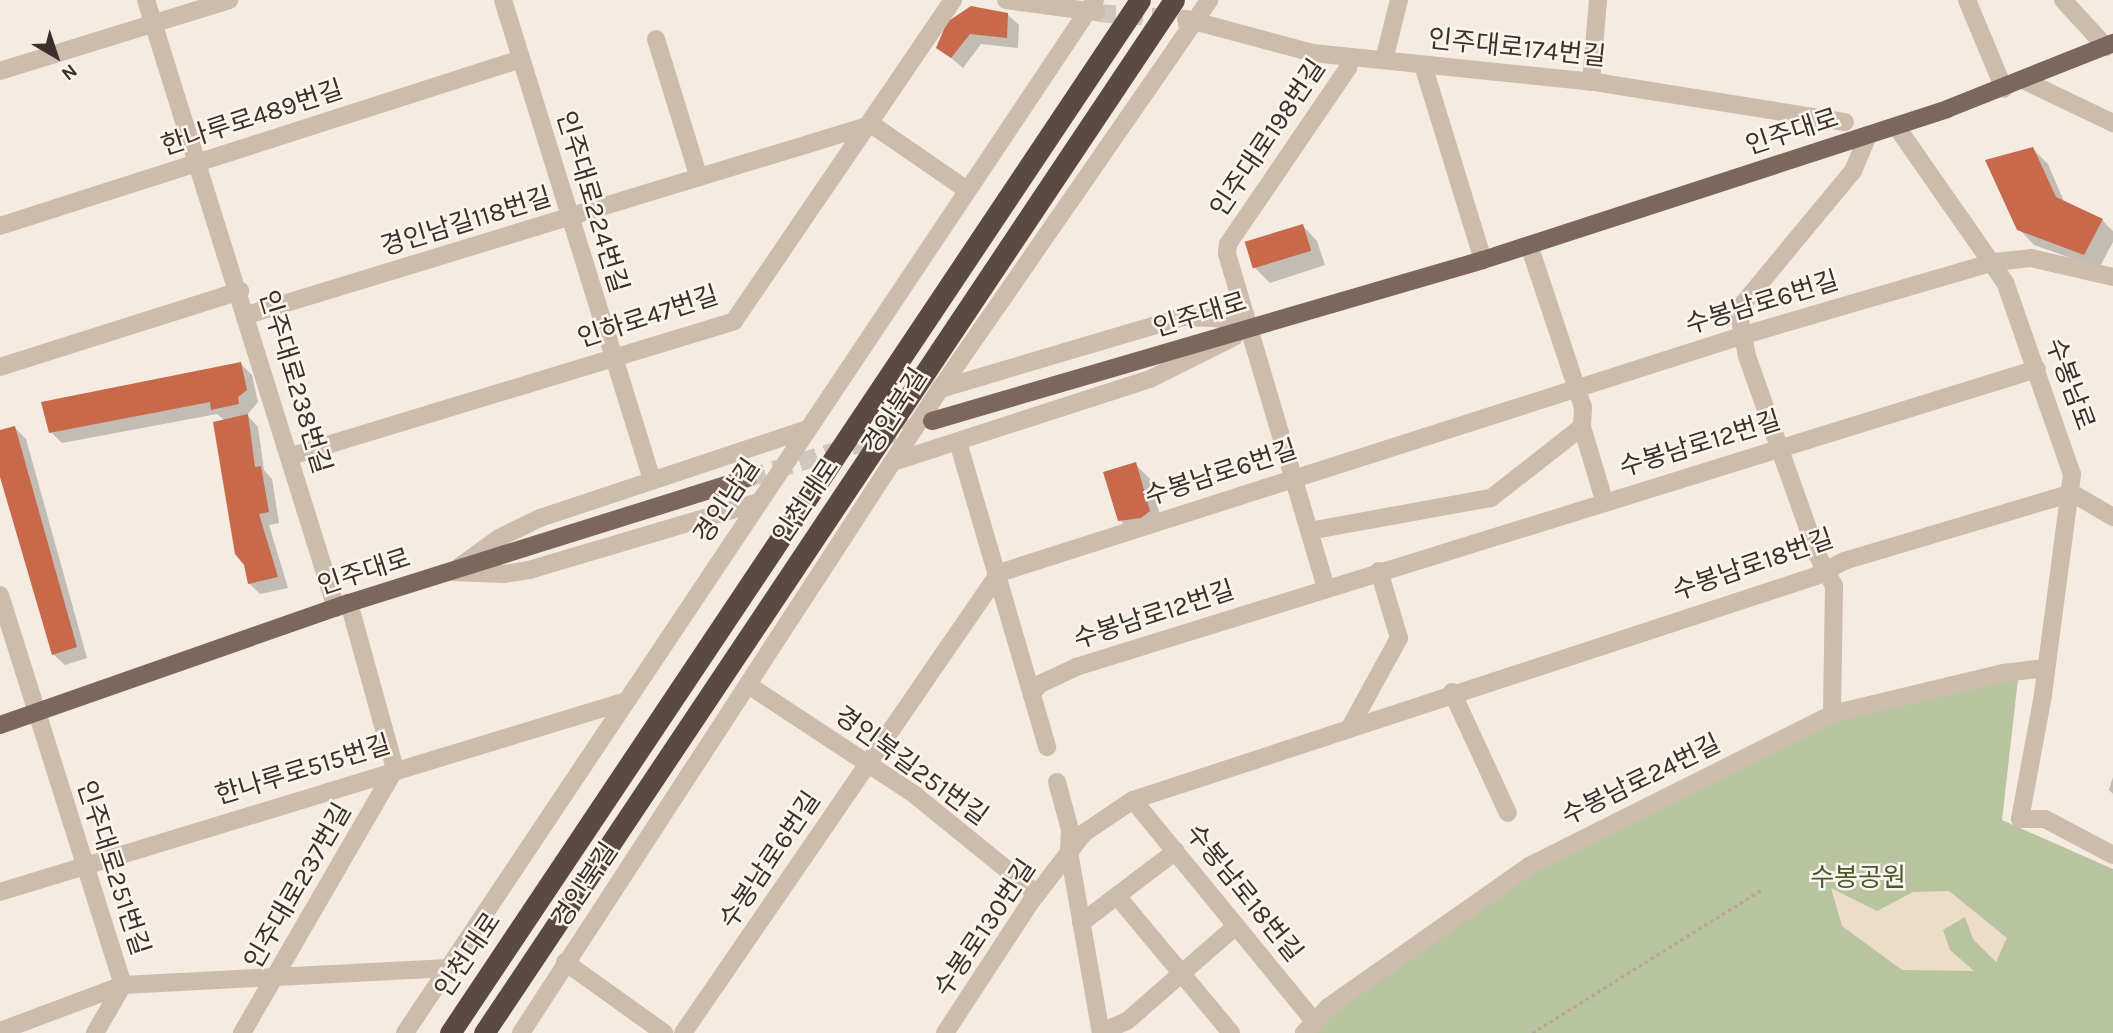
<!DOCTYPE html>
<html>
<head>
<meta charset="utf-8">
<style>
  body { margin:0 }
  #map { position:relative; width:2113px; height:1033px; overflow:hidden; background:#f4ebe1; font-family:Karla,"Noto Sans KR",sans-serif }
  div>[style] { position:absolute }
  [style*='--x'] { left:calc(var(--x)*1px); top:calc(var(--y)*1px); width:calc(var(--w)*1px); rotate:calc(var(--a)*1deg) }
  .green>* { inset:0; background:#b8c4a0 }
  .plaza>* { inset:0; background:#ecdcc8 }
  .shadow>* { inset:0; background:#0003 }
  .building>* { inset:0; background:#c8694b; transform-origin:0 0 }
  .minor-tunnel>* { height:18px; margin-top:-9px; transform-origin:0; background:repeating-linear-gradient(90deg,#cfc6bd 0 18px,transparent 0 27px) }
  .major-tunnel>* { height:18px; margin-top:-9px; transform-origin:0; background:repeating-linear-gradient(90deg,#cfc6bd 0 18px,transparent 0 27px) }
  .path>* { height:2.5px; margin-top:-1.25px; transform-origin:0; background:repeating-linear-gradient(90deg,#b9a596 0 3.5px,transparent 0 7px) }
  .minor>* { height:18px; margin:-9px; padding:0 9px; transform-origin:9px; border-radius:9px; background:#cdbbac }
  .major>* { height:18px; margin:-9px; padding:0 9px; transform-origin:9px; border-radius:9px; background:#7d675c }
  .highway>* { height:21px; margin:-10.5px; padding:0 10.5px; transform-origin:10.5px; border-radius:10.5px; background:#5c4a42 }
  span { translate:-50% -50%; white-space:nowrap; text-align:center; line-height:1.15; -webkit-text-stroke:5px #fbf5ee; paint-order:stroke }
  .street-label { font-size:26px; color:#3b302b }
  .park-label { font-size:26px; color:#4a5a2e }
  .north { position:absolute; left:21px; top:21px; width:70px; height:70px; -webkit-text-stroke:5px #fbf5ee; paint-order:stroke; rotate:141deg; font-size:19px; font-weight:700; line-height:28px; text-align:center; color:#3b302b }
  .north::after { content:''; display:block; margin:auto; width:24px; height:32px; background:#3b302b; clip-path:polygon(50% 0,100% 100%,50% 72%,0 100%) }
</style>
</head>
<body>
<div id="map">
  <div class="green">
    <i style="clip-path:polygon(2018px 679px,2002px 820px,2113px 869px,2113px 1033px,1307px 1033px,1495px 892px,1833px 716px)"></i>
  </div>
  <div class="plaza">
    <i style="clip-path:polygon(1831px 888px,1877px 911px,1913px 892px,1949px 891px,2007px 938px,1996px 962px,1973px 939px,1965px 917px,1943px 930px,1950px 950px,1974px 971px,1902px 970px,1842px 926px)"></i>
  </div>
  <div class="shadow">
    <i style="clip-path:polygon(1007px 14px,1019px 25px,1018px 48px,981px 44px,963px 68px,938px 47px)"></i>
    <i style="clip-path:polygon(2033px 149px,2048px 164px,2065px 204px,2102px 220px,2113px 231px,2113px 242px,2099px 268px,2034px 245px,2019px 229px)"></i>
    <i style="clip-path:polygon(1303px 226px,1317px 241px,1325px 265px,1270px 283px,1255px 268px)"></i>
    <i style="clip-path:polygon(241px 364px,252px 375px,258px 402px,247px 415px,258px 427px,264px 470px,272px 479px,279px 523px,269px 525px,288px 588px,260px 594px,249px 583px,225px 421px,217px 414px,62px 443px,51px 432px)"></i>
    <i style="clip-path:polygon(15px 428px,26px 439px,87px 658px,65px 665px,53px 654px,0 471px,0 432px)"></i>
    <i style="clip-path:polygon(1135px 464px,1150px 479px,1163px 526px,1135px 535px,1120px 520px)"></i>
    <i style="clip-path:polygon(2113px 777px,2113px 794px,2109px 790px)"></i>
  </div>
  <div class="building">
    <i style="clip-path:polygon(971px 6px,1008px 13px,1007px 38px,970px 34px,951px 58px,936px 48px,947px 22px)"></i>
    <i style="clip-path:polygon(2033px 147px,2056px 197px,2103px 219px,2084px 255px,2017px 230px,1985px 160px)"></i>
    <i style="left:1303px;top:224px;width:28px;height:61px;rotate:73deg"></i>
    <i style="clip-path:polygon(241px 362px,247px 390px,238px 397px,239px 404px,211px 410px,210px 402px,49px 433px,41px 402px)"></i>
    <i style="clip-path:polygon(248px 414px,255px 467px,261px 466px,269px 512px,259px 514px,278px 577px,248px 584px,244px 565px,235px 554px,213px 422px)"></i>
    <i style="clip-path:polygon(15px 426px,77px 647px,52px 655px,0 477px,0 430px)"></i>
    <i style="clip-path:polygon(1136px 462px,1150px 511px,1141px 518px,1118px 521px,1103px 472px)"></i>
  </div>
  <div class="minor-tunnel">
    <i style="--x:1098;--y:13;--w:88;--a:3.9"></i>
  </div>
  <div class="major-tunnel">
    <i style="--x:748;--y:478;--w:185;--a:-17"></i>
  </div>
  <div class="path">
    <i style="--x:1532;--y:1033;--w:270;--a:-32"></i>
  </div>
  <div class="minor">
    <i style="--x:146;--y:0;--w:637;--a:72.65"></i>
    <i style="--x:503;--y:0;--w:503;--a:72.75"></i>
    <i style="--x:1006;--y:0;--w:91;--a:7.6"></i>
    <i style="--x:1967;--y:0;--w:96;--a:67.4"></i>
    <i style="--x:2063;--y:0;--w:64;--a:47.5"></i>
    <i style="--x:1186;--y:19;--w:131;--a:15"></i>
    <i style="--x:1313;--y:53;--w:290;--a:5.9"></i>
    <i style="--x:1601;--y:83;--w:247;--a:9.1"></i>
    <i style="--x:656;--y:39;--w:145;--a:72.8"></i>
    <i style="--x:1384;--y:60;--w:62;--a:-76"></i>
    <i style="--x:1423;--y:65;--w:204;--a:72.9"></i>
    <i style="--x:0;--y:71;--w:240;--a:-17.2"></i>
    <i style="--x:2025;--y:81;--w:98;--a:25.5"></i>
    <i style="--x:1591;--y:82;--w:82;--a:-85.1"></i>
    <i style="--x:1896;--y:126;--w:190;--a:55.1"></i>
    <i style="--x:2005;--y:282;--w:203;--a:70.8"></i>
    <i style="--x:2072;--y:474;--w:223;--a:97.5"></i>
    <i style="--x:2043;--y:695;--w:126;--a:100.5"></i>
    <i style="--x:2020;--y:819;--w:25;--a:0"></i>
    <i style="--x:2045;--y:819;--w:77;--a:27.9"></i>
    <i style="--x:0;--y:226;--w:547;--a:-17.77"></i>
    <i style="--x:1529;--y:245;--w:171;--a:71.6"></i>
    <i style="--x:1583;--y:407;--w:20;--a:93"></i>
    <i style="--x:1582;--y:427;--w:76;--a:73.2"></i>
    <i style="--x:247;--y:315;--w:648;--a:-16.95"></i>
    <i style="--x:867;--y:126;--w:10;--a:11"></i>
    <i style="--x:877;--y:128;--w:109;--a:34.6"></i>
    <i style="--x:0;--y:367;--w:252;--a:-17.6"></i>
    <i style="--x:940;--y:389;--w:253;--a:-16.5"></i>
    <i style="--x:1183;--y:317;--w:34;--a:2"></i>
    <i style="--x:1217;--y:318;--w:34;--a:15"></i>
    <i style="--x:958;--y:442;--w:318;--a:73.7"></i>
    <i style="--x:291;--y:456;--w:463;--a:-16.9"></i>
    <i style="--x:734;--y:321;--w:389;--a:-55.7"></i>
    <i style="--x:893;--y:462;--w:270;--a:-17.9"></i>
    <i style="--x:1150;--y:379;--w:94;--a:-26.6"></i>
    <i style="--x:1309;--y:531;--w:185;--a:-10.3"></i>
    <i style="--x:1491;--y:498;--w:115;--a:-38"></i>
    <i style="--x:459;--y:567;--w:49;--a:-35.9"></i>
    <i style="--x:499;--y:538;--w:46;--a:-26"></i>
    <i style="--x:540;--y:518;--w:281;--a:-18.4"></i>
    <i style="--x:453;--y:572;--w:51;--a:2.2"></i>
    <i style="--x:504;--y:574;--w:25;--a:-9"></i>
    <i style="--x:529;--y:570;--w:239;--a:-16.5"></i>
    <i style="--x:1326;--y:588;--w:349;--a:-106.5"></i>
    <i style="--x:1227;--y:253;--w:9;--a:-84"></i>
    <i style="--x:1228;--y:244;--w:213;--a:-55.7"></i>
    <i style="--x:1348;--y:68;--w:11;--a:-75"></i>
    <i style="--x:0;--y:595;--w:409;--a:72.5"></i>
    <i style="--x:123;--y:985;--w:56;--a:120.3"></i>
    <i style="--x:750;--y:686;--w:198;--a:33.4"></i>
    <i style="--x:915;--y:795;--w:157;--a:39.1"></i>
    <i style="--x:1452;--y:692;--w:133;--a:65.2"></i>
    <i style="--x:1032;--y:693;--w:12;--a:-48"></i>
    <i style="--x:1040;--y:684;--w:40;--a:-25"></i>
    <i style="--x:1076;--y:667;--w:1006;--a:-17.23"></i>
    <i style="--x:1832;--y:714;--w:128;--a:-89.1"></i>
    <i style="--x:1834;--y:586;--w:36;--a:-118"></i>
    <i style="--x:1817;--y:554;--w:210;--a:-109.5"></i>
    <i style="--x:1747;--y:356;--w:42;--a:-101"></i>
    <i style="--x:1739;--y:315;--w:10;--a:-73"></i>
    <i style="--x:1742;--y:305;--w:174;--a:-50.4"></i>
    <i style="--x:1853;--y:171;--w:39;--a:-67"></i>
    <i style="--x:1349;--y:729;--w:104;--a:-61.2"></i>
    <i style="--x:1399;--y:638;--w:70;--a:-106.6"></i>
    <i style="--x:1057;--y:782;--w:50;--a:74.8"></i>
    <i style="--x:1070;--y:830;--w:22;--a:93"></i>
    <i style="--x:1069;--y:852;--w:184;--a:80"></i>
    <i style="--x:1133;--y:800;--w:284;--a:50.7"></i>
    <i style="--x:0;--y:892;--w:651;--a:-16.96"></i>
    <i style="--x:1117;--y:896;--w:178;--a:50.2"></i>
    <i style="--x:1081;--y:923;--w:119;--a:-37.2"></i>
    <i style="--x:565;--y:962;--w:122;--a:35.6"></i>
    <i style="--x:0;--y:1031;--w:131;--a:-20.5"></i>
    <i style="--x:123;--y:985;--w:322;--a:-3"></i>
    <i style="--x:1101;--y:1032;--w:28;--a:-23"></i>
    <i style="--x:1127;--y:1021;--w:145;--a:-41.1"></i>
    <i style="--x:242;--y:1033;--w:305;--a:-59.9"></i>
    <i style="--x:395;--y:769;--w:172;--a:-105.5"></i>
    <i style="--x:405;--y:1033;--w:1242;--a:-56.26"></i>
    <i style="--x:521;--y:1033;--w:768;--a:-56.95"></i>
    <i style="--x:940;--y:389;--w:473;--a:-55.3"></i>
    <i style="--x:683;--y:1033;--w:558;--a:-55.51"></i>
    <i style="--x:999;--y:573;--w:779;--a:-17.71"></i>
    <i style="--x:1741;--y:336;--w:264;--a:-16.3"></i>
    <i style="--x:1994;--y:262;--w:37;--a:-6"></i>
    <i style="--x:2031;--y:258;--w:84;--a:13"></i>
    <i style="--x:945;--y:1033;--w:155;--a:-56.8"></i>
    <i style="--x:1030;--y:903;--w:88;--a:-52.4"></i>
    <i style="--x:1084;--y:833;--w:59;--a:-34"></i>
    <i style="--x:1133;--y:800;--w:719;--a:-18.16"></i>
    <i style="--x:1816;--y:576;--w:32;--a:-28"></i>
    <i style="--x:1844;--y:561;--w:238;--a:-16.6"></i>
    <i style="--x:2072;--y:493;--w:48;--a:30.3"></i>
    <i style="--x:1304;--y:1033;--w:35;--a:-47"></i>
    <i style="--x:1328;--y:1007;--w:246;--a:-35"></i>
    <i style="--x:1529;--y:866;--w:339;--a:-26.6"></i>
    <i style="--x:1832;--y:714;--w:176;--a:-13.5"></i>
    <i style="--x:2003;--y:673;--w:43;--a:-6.6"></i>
  </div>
  <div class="major">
    <i style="--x:932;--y:421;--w:574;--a:-16.29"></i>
    <i style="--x:1483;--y:260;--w:488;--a:-18"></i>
    <i style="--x:1947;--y:109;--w:179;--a:-21.7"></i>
    <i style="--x:0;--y:725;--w:370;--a:-19.3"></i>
    <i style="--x:349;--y:603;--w:418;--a:-17.4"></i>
  </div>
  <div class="highway">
    <i style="--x:450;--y:1033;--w:1242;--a:-56.26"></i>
    <i style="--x:484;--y:1033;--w:1242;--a:-56.26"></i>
  </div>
  <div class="street-label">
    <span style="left:1517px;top:48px;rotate:6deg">인주대로174번길</span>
    <span style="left:252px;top:118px;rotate:-18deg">한나루로489번길</span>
    <span style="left:1792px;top:132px;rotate:-18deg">인주대로</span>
    <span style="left:1268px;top:138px;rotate:-56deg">인주대로198번길</span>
    <span style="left:592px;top:202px;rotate:73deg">인주대로224번길</span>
    <span style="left:466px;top:222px;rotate:-17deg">경인남길118번길</span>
    <span style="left:1762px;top:303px;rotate:-17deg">수봉남로6번길</span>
    <span style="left:1200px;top:315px;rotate:-17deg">인주대로</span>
    <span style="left:648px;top:317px;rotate:-18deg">인하로47번길</span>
    <span style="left:295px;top:382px;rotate:73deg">인주대로238번길</span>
    <span style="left:2070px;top:384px;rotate:70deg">수봉남로</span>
    <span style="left:895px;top:411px;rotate:-57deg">경인북길</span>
    <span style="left:1700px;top:444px;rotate:-17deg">수봉남로12번길</span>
    <span style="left:1221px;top:473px;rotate:-18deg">수봉남로6번길</span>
    <span style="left:727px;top:501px;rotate:-56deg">경인남길</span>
    <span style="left:806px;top:501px;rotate:-56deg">인천대로</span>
    <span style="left:1753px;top:565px;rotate:-19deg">수봉남로18번길</span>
    <span style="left:364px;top:572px;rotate:-18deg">인주대로</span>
    <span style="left:1154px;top:615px;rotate:-18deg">수봉남로12번길</span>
    <span style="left:911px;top:766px;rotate:36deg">경인북길251번길</span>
    <span style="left:303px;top:770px;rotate:-17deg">한나루로515번길</span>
    <span style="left:1641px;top:780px;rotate:-26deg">수봉남로24번길</span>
    <span style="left:770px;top:860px;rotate:-56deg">수봉남로6번길</span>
    <span style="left:113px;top:868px;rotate:72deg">인주대로251번길</span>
    <span style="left:585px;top:885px;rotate:-56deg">경인북길</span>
    <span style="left:298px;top:886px;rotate:-60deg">인주대로237번길</span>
    <span style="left:1244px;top:893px;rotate:51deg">수봉남로18번길</span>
    <span style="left:985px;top:928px;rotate:-56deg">수봉로130번길</span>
    <span style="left:468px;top:955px;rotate:-56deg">인천대로</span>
  </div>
  <div class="park-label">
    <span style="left:1858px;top:878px">수봉공원</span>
  </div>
  <div class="north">N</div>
</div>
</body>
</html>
